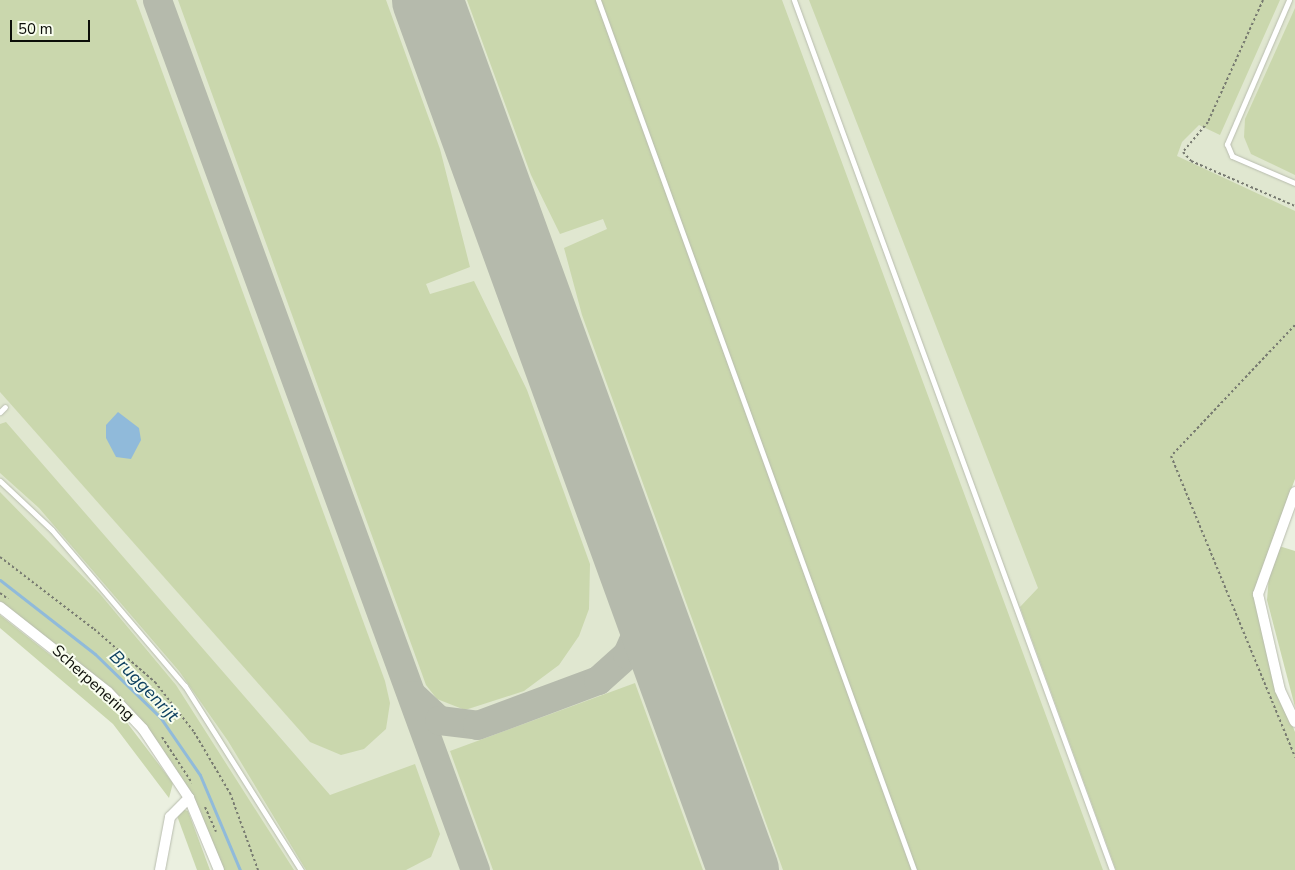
<!DOCTYPE html>
<html>
<head>
<meta charset="utf-8">
<style>
  body { margin:0 }
  #map { position:relative; width:1295px; height:870px; overflow:hidden; background:#ebf0e0; font-family:"Nunito Sans",sans-serif }
  div>[style] { position:absolute }
  [style*='--x'] { left:calc(var(--x)*1px); top:calc(var(--y)*1px); width:calc(var(--w)*1px); rotate:calc(var(--a)*1deg) }
  .built>* { inset:0; background:#e0e7d0 }
  .green>* { inset:0; background:#cad7ad }
  .water>* { inset:0; background:#90bada }
  .stream>* { height:3px; margin:-1.5px; padding:0 1.5px; transform-origin:1.5px; border-radius:1.5px; background:#90bada }
  .taxiway>* { height:29px; margin:-14.5px; padding:0 14.5px; transform-origin:14.5px; border-radius:14.5px; background:#b5baac }
  .runway>* { height:71px; margin:-35.5px; padding:0 35.5px; transform-origin:35.5px; border-radius:35.5px; background:#b5baac }
  .path>* { height:2px; margin-top:-1px; transform-origin:0; background:repeating-linear-gradient(90deg,#787b71 0 2.5px,transparent 0 5px) }
  .roads { filter:drop-shadow(0 0 1px #b8bcae) drop-shadow(0 0 1px #b8bcae) }
  .service>* { height:5px; margin:-2.5px; padding:0 2.5px; transform-origin:2.5px; border-radius:2.5px; background:#fff }
  .minor>* { height:10px; margin:-5px; padding:0 5px; transform-origin:5px; border-radius:5px; background:#fff }
  span { translate:-50% -50%; white-space:nowrap; text-align:center; line-height:1.15; -webkit-text-stroke:4px #f8fdee; paint-order:stroke }
  .street-label { font-size:16px; color:#0c0e09 }
  .water-label { font-size:18px; color:#0e4060; font-style:italic }
  .scale { position:absolute; left:10px; top:20px; width:80px; height:22px; box-sizing:border-box; border:2px solid #0c0e09; border-top:0; padding-left:6px; font-size:15px; line-height:18px; white-space:nowrap; color:#0c0e09; -webkit-text-stroke:4px #f8fdee; paint-order:stroke }
</style>
</head>
<body>
<div id="map">
  <div class="built">
    <i style="clip-path:polygon(0 0,1295px 0,1295px 334px,1174px 457px,1295px 870px,251px 870px,228px 806px,0 567px)"></i>
  </div>
  <div class="green">
    <i style="clip-path:polygon(0 0,136px 0,385px 681px,390px 703px,386px 729px,364px 749px,341px 755px,310px 742px,0 392px)"></i>
    <i style="clip-path:polygon(178px 0,386px 0,440px 149px,470px 267px,426px 284px,430px 294px,474px 281px,527px 390px,590px 564px,589px 609px,579px 636px,559px 665px,524px 691px,465px 710px,437px 699px,426px 685px)"></i>
    <i style="clip-path:polygon(467px 0,782px 0,1103px 870px,783px 870px,582px 315px,564px 248px,607px 229px,603px 219px,560px 234px,531px 175px)"></i>
    <i style="clip-path:polygon(809px 0,1280px 0,1220px 135px,1199px 125px,1182px 142px,1177px 156px,1295px 211px,1295px 479px,1257px 582px,1257px 603px,1274px 679px,1295px 732px,1295px 870px,1116px 870px,1020px 607px,1038px 588px)"></i>
    <i style="clip-path:polygon(1295px 8px,1295px 175px,1251px 154px,1244px 137px,1245px 119px)"></i>
    <i style="clip-path:polygon(6px 422px,330px 795px,415px 764px,440px 834px,431px 857px,406px 870px,306px 870px,228px 741px,179px 671px,39px 508px,0 473px,0 424px)"></i>
    <i style="clip-path:polygon(0 492px,100px 594px,176px 685px,294px 870px,221px 870px,186px 786px,157px 741px,88px 671px,0 601px)"></i>
    <i style="clip-path:polygon(1279px 546px,1295px 551px,1295px 707px,1267px 600px,1269px 575px)"></i>
    <i style="clip-path:polygon(0 615px,96px 691px,125px 720px,173px 783px,169px 798px,113px 724px,0 628px)"></i>
    <i style="clip-path:polygon(635px 683px,703px 870px,493px 870px,450px 751px)"></i>
    <i style="clip-path:polygon(182px 809px,188px 811px,210px 870px,197px 870px,176px 813px)"></i>
  </div>
  <div class="water">
    <i style="clip-path:polygon(118px 412px,139px 428px,141px 440px,131px 459px,116px 457px,106px 438px,106px 425px)"></i>
  </div>
  <div class="stream">
    <i style="--x:0;--y:580;--w:120;--a:37.9"></i>
    <i style="--x:95;--y:654;--w:91;--a:44.1"></i>
    <i style="--x:160;--y:717;--w:70;--a:55.4"></i>
    <i style="--x:200;--y:775;--w:103;--a:67.2"></i>
  </div>
  <div class="taxiway">
    <i style="--x:157;--y:0;--w:926;--a:69.92"></i>
    <i style="--x:412;--y:695;--w:37;--a:43"></i>
    <i style="--x:439;--y:720;--w:38;--a:7"></i>
    <i style="--x:477;--y:725;--w:129;--a:-20.4"></i>
    <i style="--x:598;--y:680;--w:39;--a:-42"></i>
    <i style="--x:627;--y:654;--w:32;--a:-66"></i>
    <i style="--x:640;--y:625;--w:56;--a:-97.1"></i>
  </div>
  <div class="runway">
    <i style="--x:427;--y:0;--w:926;--a:70.04"></i>
  </div>
  <div class="path">
    <i style="--x:1263;--y:0;--w:134;--a:114.3"></i>
    <i style="--x:1208;--y:122;--w:39;--a:130"></i>
    <i style="--x:1183;--y:152;--w:12;--a:48"></i>
    <i style="--x:1191;--y:161;--w:113;--a:23.4"></i>
    <i style="--x:1295;--y:325;--w:180;--a:133.4"></i>
    <i style="--x:1171;--y:456;--w:326;--a:67.6"></i>
    <i style="--x:0;--y:557;--w:118;--a:37.5"></i>
    <i style="--x:94;--y:629;--w:81;--a:41"></i>
    <i style="--x:155;--y:682;--w:63;--a:52"></i>
    <i style="--x:194;--y:732;--w:71;--a:59.5"></i>
    <i style="--x:230;--y:793;--w:82;--a:70"></i>
    <i style="--x:0;--y:593;--w:10;--a:37"></i>
    <i style="--x:162;--y:737;--w:55;--a:56.9"></i>
    <i style="--x:205;--y:807;--w:27;--a:66"></i>
  </div>
  <div class="roads">
    <div class="service">
      <i style="--x:598;--y:0;--w:926;--a:70.04"></i>
      <i style="--x:794;--y:0;--w:926;--a:69.92"></i>
      <i style="--x:1289;--y:0;--w:157;--a:113.3"></i>
      <i style="--x:1227;--y:144;--w:13;--a:67"></i>
      <i style="--x:1232;--y:156;--w:69;--a:23.2"></i>
      <i style="--x:0;--y:412;--w:7;--a:-45"></i>
      <i style="--x:0;--y:481;--w:71;--a:43.3"></i>
      <i style="--x:52;--y:530;--w:205;--a:49.6"></i>
      <i style="--x:185;--y:686;--w:218;--a:57.8"></i>
    </div>
    <div class="minor">
      <i style="--x:1295;--y:492;--w:109;--a:109.9"></i>
      <i style="--x:1258;--y:594;--w:98;--a:77.1"></i>
      <i style="--x:1280;--y:690;--w:35;--a:65"></i>
      <i style="--x:0;--y:607;--w:137;--a:38.2"></i>
      <i style="--x:108;--y:692;--w:51;--a:46.6"></i>
      <i style="--x:143;--y:729;--w:83;--a:56.3"></i>
      <i style="--x:189;--y:798;--w:78;--a:67.4"></i>
      <i style="--x:160;--y:870;--w:54;--a:-79.3"></i>
      <i style="--x:170;--y:817;--w:27;--a:-45"></i>
    </div>
  </div>
  <div class="street-label">
    <span style="left:93px;top:683px;rotate:42deg">Scherpenering</span>
  </div>
  <div class="water-label">
    <span style="left:144px;top:686px;rotate:46deg">Bruggenrijt</span>
  </div>
  <div class="scale">50 m</div>
</div>
</body>
</html>
